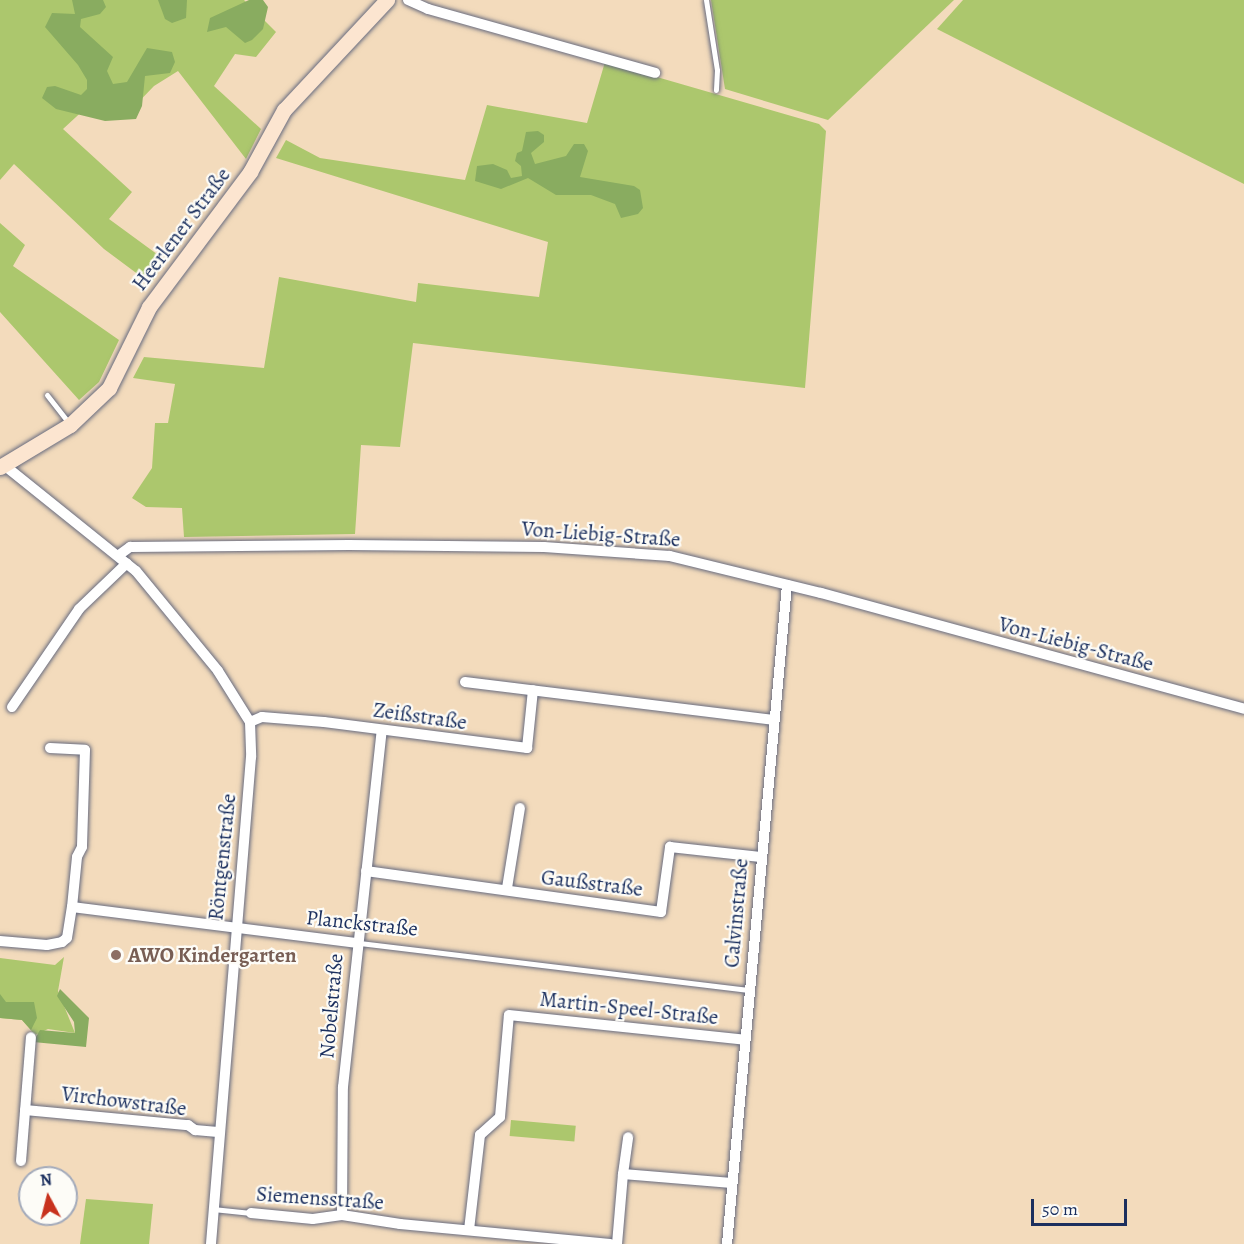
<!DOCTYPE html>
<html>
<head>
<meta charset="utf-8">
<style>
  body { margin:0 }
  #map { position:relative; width:1244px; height:1244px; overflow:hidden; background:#f3dbbc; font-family:Alegreya,serif }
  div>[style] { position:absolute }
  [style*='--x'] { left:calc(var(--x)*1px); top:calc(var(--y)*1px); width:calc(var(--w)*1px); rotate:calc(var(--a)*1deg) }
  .green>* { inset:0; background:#acc76d; transform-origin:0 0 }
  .forest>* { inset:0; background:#89ac60 }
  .roads { filter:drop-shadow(0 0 2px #676b7f) drop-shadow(0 0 2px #676b7f) }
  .lane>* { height:5px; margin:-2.5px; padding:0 2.5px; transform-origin:2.5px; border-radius:2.5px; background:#fff }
  .street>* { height:10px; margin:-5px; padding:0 5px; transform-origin:5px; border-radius:5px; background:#fff }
  .secondary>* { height:15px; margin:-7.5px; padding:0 7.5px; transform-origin:7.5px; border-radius:7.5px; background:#fce5d0 }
  .dots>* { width:16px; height:16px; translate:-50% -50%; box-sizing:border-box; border:3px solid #fdfcf7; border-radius:50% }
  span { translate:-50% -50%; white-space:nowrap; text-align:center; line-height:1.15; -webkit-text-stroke:4.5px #fdfcf7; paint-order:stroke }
  .street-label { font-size:21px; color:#1b2f5e }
  .education-label { font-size:21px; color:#785e54; font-weight:700 }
  .left { translate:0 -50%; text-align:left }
  .north { position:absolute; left:18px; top:1166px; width:60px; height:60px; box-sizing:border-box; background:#fdfcf7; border:2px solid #a3aaba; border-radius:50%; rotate:353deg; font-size:16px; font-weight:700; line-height:24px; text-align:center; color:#1b2f5e }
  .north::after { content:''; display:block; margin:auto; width:21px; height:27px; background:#c8321e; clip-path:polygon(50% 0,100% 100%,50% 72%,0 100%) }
  .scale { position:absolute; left:1031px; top:1199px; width:96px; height:27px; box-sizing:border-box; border:3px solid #1b2f5e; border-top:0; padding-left:8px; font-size:18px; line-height:21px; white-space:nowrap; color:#1b2f5e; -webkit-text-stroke:4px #fdfcf7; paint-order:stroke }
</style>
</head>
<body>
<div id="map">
  <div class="green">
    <i style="clip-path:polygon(0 0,244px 0,276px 32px,256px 57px,235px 54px,214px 86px,261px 129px,246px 159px,178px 71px,154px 86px,127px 114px,102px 93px,63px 129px,132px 192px,109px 219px,165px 260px,151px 284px,104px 249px,14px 164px,0 180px)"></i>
    <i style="clip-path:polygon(711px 0,954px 0,828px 120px,725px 89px)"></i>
    <i style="clip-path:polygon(963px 0,1244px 0,1244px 184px,937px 29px)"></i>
    <i style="clip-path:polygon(605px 62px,819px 124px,826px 131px,805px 388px,413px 343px,400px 447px,361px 445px,355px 534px,184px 537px,182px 508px,146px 507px,132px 498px,152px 468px,155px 423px,168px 423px,175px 384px,133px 378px,144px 357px,264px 368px,279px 277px,416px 302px,418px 283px,539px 297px,548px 242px,276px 158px,286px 140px,320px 158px,465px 180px,487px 105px,587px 123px)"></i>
    <i style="clip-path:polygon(0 223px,25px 245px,13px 266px,119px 340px,99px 382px,79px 400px,0 312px)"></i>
    <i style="clip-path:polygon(64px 957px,58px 991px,75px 1033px,48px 1029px,35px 1035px,22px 1020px,0 1018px,0 958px,55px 965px)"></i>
    <i style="left:511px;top:1120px;width:65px;height:16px;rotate:5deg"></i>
    <i style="clip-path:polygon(86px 1199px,153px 1204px,149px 1244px,80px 1244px)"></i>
  </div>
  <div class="forest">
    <i style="clip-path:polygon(72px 0,103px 0,106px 7px,100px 14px,81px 19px,80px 27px,113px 57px,107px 71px,113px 84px,127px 82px,147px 48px,172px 52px,175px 62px,170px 73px,145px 76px,142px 106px,136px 119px,105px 121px,56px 109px,42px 98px,47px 87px,55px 86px,81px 95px,87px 89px,87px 80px,78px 65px,45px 27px,52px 13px,75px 14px)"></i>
    <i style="clip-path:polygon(158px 0,187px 0,186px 18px,172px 23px,165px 19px)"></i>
    <i style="clip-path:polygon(249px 0,263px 0,268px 7px,263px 29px,252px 40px,245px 43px,226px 27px,207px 32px,210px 18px)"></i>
    <i style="clip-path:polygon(538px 131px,544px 135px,544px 142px,531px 153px,535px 164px,566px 156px,574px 144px,584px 144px,588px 151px,580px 177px,634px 186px,640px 190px,643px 208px,638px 214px,621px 218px,615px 204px,591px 195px,556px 195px,528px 178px,501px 189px,475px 181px,477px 166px,493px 164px,507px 170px,511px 178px,522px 176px,521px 166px,515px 161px,517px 153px,522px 151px,526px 132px)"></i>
    <i style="clip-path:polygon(60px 989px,89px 1018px,86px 1047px,33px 1042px,40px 1030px,75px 1033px,74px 1022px,57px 996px)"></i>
    <i style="clip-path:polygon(0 994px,6px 1002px,34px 1002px,37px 1018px,31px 1030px,22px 1020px,0 1018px)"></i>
  </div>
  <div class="roads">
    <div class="lane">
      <i style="--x:706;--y:0;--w:71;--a:81.1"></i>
      <i style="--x:717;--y:70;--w:20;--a:93"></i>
      <i style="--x:47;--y:395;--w:34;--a:52"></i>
      <i style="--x:360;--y:943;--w:391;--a:6.9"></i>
      <i style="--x:213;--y:1209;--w:38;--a:6"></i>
    </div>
    <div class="street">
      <i style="--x:408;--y:0;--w:22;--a:24"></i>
      <i style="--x:428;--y:9;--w:236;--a:15.7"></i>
      <i style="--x:4;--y:465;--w:169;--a:38.8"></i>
      <i style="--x:136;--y:571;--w:129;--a:50.6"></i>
      <i style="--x:218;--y:671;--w:60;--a:57.9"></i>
      <i style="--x:250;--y:722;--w:35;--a:88"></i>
      <i style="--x:251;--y:757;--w:489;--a:94.7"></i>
      <i style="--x:119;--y:555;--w:14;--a:-36"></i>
      <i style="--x:130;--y:547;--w:219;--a:-0.5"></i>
      <i style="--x:349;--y:545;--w:195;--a:0.6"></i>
      <i style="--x:544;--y:547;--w:126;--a:4.1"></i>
      <i style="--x:670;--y:556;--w:155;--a:13.8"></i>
      <i style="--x:821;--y:593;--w:439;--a:15.3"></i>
      <i style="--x:465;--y:682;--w:311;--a:7"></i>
      <i style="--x:12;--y:707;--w:119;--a:-55.6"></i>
      <i style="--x:79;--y:609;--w:66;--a:-43.8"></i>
      <i style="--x:250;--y:722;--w:13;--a:-23"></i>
      <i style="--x:262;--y:717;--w:62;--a:4.6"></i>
      <i style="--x:324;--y:722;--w:205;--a:7.3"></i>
      <i style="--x:527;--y:748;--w:58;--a:-84.1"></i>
      <i style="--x:50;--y:748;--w:35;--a:3"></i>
      <i style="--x:85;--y:750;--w:97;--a:91.8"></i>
      <i style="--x:82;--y:847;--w:11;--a:117"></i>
      <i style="--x:77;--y:857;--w:50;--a:95.7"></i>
      <i style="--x:366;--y:871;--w:298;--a:7.9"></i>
      <i style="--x:661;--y:912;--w:66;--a:-82.1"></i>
      <i style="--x:670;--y:847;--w:91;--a:6.3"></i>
      <i style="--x:507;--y:888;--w:81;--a:-80.8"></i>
      <i style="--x:0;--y:941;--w:47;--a:4.9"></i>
      <i style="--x:47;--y:945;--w:15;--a:-11"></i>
      <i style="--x:62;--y:942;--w:6;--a:-39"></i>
      <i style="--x:67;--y:938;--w:31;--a:-81"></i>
      <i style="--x:72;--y:907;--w:286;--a:7.2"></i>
      <i style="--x:25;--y:1110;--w:164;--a:5.3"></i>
      <i style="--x:188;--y:1125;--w:9;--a:36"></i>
      <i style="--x:195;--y:1130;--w:23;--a:5"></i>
      <i style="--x:21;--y:1161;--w:124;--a:-85.4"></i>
      <i style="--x:623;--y:1174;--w:37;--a:-82"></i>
      <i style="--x:251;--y:1213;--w:62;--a:5.5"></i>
      <i style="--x:313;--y:1219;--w:29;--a:-8"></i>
      <i style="--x:342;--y:1215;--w:59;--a:8.8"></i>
      <i style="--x:400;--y:1224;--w:211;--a:5.4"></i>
      <i style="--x:342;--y:1215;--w:128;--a:-89.6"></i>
      <i style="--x:343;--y:1087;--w:359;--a:-83.8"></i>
      <i style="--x:469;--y:1230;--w:96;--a:-83.4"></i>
      <i style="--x:480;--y:1135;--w:27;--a:-42"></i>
      <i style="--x:500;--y:1117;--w:102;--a:-85"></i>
      <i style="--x:509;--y:1015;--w:237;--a:6"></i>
      <i style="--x:617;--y:1244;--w:70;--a:-85.1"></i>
      <i style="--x:623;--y:1174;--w:109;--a:4.7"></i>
      <i style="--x:727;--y:1244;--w:662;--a:-84.8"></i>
    </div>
    <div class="secondary">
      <i style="--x:0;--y:467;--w:82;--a:-31"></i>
      <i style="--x:70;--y:425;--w:54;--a:-43.5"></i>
      <i style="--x:109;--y:388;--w:90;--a:-63.7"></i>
      <i style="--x:149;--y:307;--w:169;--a:-53.2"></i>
      <i style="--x:250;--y:172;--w:71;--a:-61.3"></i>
      <i style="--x:284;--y:110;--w:151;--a:-46.9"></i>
    </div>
  </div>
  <div class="dots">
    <i style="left:116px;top:955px;background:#8d6e63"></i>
  </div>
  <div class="street-label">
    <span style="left:181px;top:229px;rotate:-53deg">Heerlener Straße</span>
    <span style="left:601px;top:534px;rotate:4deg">Von-Liebig-Straße</span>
    <span style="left:1076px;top:644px;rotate:15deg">Von-Liebig-Straße</span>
    <span style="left:420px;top:716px;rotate:8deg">Zeißstraße</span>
    <span style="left:222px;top:857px;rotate:-84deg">Röntgenstraße</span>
    <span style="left:592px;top:883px;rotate:7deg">Gaußstraße</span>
    <span style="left:736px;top:913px;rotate:-85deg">Calvinstraße</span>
    <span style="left:362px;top:923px;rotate:6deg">Planckstraße</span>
    <span style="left:331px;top:1006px;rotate:-85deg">Nobelstraße</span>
    <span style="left:629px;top:1008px;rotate:6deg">Martin-Speel-Straße</span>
    <span style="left:124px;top:1101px;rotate:7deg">Virchowstraße</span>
    <span style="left:320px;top:1198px;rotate:4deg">Siemensstraße</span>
  </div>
  <div class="education-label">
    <span class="left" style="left:128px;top:955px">AWO Kindergarten</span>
  </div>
  <div class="north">N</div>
  <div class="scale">50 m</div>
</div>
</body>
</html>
